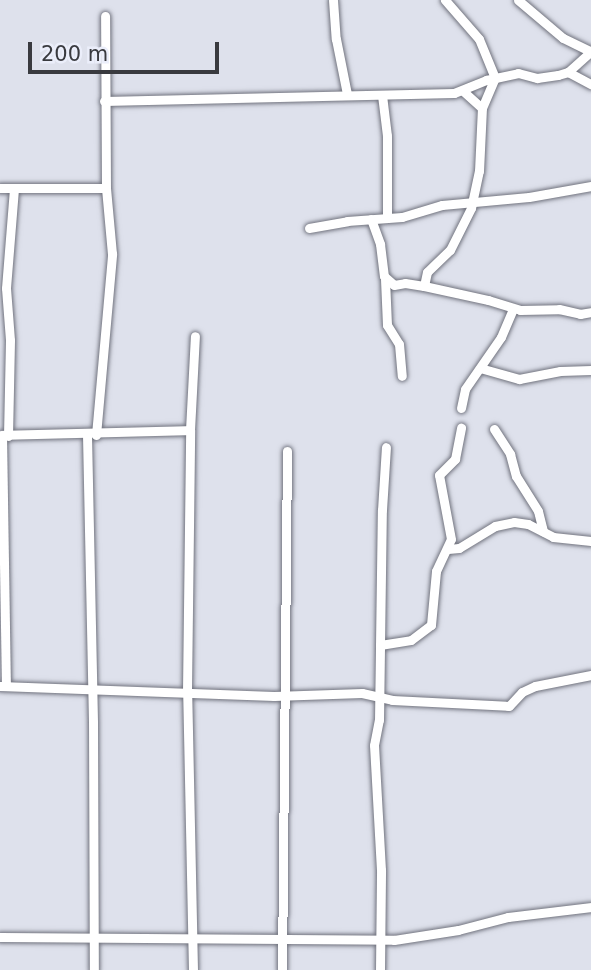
<!DOCTYPE html>
<html>
<head>
<meta charset="utf-8">
<style>
  body { margin:0 }
  #map { position:relative; width:591px; height:970px; overflow:hidden; background:#dee1ec; font-family:"DejaVu Sans",sans-serif }
  div>[style] { position:absolute }
  [style*='--x'] { left:calc(var(--x)*1px); top:calc(var(--y)*1px); width:calc(var(--w)*1px); rotate:calc(var(--a)*1deg) }
  .roads { filter:drop-shadow(0 0 2px #71737e) drop-shadow(0 0 2px #71737e) }
  .minor>* { height:9px; margin:-4.5px; padding:0 4.5px; transform-origin:4.5px; border-radius:4.5px; background:#fff }
  span { translate:-50% -50%; white-space:nowrap; text-align:center; line-height:1.15; -webkit-text-stroke:5px #ebeefa; paint-order:stroke }
  .scale { position:absolute; left:28px; top:42px; width:191px; height:32px; box-sizing:border-box; border:4px solid #393a3f; border-top:0; padding-left:9px; font-size:21px; line-height:24px; white-space:nowrap; color:#393a3f; -webkit-text-stroke:5px #ebeefa; paint-order:stroke }
</style>
</head>
<body>
<div id="map">
  <div class="roads">
    <div class="minor">
      <i style="--x:333;--y:0;--w:39;--a:86"></i>
      <i style="--x:336;--y:39;--w:56;--a:78.7"></i>
      <i style="--x:518;--y:0;--w:59;--a:40.2"></i>
      <i style="--x:563;--y:38;--w:30;--a:26"></i>
      <i style="--x:568;--y:72;--w:26;--a:28"></i>
      <i style="--x:463;--y:91;--w:25;--a:42"></i>
      <i style="--x:382;--y:95;--w:41;--a:83"></i>
      <i style="--x:387;--y:136;--w:82;--a:90"></i>
      <i style="--x:104;--y:101;--w:350;--a:-1.3"></i>
      <i style="--x:454;--y:93;--w:35;--a:-22"></i>
      <i style="--x:486;--y:80;--w:33;--a:-12"></i>
      <i style="--x:518;--y:73;--w:20;--a:15"></i>
      <i style="--x:537;--y:78;--w:21;--a:-8"></i>
      <i style="--x:558;--y:75;--w:10;--a:-17"></i>
      <i style="--x:568;--y:72;--w:31;--a:-42"></i>
      <i style="--x:0;--y:188;--w:106;--a:0"></i>
      <i style="--x:371;--y:219;--w:27;--a:70"></i>
      <i style="--x:380;--y:244;--w:32;--a:83"></i>
      <i style="--x:384;--y:276;--w:13;--a:42"></i>
      <i style="--x:394;--y:285;--w:11;--a:-10"></i>
      <i style="--x:405;--y:283;--w:19;--a:9"></i>
      <i style="--x:424;--y:286;--w:66;--a:12.3"></i>
      <i style="--x:488;--y:300;--w:34;--a:17"></i>
      <i style="--x:520;--y:310;--w:39;--a:-1"></i>
      <i style="--x:559;--y:309;--w:22;--a:13"></i>
      <i style="--x:580;--y:314;--w:11;--a:-10"></i>
      <i style="--x:309;--y:228;--w:39;--a:-10"></i>
      <i style="--x:347;--y:221;--w:55;--a:-4.2"></i>
      <i style="--x:402;--y:217;--w:42;--a:-16.7"></i>
      <i style="--x:442;--y:205;--w:87;--a:-5.3"></i>
      <i style="--x:529;--y:197;--w:63;--a:-10.1"></i>
      <i style="--x:385;--y:279;--w:46;--a:87.5"></i>
      <i style="--x:387;--y:325;--w:22;--a:58"></i>
      <i style="--x:399;--y:344;--w:32;--a:85"></i>
      <i style="--x:424;--y:286;--w:14;--a:-78"></i>
      <i style="--x:427;--y:272;--w:32;--a:-44"></i>
      <i style="--x:450;--y:250;--w:47;--a:-63.4"></i>
      <i style="--x:471;--y:208;--w:38;--a:-78"></i>
      <i style="--x:479;--y:171;--w:63;--a:-87.3"></i>
      <i style="--x:482;--y:108;--w:33;--a:-67"></i>
      <i style="--x:495;--y:78;--w:42;--a:-112.3"></i>
      <i style="--x:479;--y:39;--w:52;--a:-131.1"></i>
      <i style="--x:480;--y:368;--w:41;--a:15.8"></i>
      <i style="--x:519;--y:379;--w:42;--a:-11"></i>
      <i style="--x:560;--y:371;--w:31;--a:-2"></i>
      <i style="--x:461;--y:408;--w:19;--a:-78"></i>
      <i style="--x:465;--y:389;--w:63;--a:-55.3"></i>
      <i style="--x:501;--y:337;--w:30;--a:-67"></i>
      <i style="--x:494;--y:429;--w:30;--a:57"></i>
      <i style="--x:510;--y:454;--w:23;--a:75"></i>
      <i style="--x:516;--y:476;--w:41;--a:57.8"></i>
      <i style="--x:538;--y:511;--w:21;--a:76"></i>
      <i style="--x:2;--y:435;--w:251;--a:89.1"></i>
      <i style="--x:2;--y:435;--w:188;--a:-1.5"></i>
      <i style="--x:87;--y:435;--w:287;--a:88.8"></i>
      <i style="--x:93;--y:722;--w:248;--a:89.8"></i>
      <i style="--x:96;--y:435;--w:182;--a:-84.9"></i>
      <i style="--x:112;--y:254;--w:66;--a:-95.2"></i>
      <i style="--x:106;--y:188;--w:172;--a:-90.3"></i>
      <i style="--x:8;--y:436;--w:96;--a:-88.8"></i>
      <i style="--x:10;--y:340;--w:52;--a:-94.4"></i>
      <i style="--x:6;--y:288;--w:100;--a:-85.4"></i>
      <i style="--x:448;--y:549;--w:11;--a:-5"></i>
      <i style="--x:459;--y:548;--w:42;--a:-31.4"></i>
      <i style="--x:495;--y:526;--w:19;--a:-12"></i>
      <i style="--x:514;--y:522;--w:14;--a:8"></i>
      <i style="--x:528;--y:524;--w:28;--a:27"></i>
      <i style="--x:553;--y:537;--w:38;--a:6"></i>
      <i style="--x:380;--y:645;--w:135;--a:-89.2"></i>
      <i style="--x:382;--y:510;--w:63;--a:-86.4"></i>
      <i style="--x:0;--y:686;--w:274;--a:2.1"></i>
      <i style="--x:274;--y:696;--w:88;--a:-2"></i>
      <i style="--x:362;--y:693;--w:31;--a:13"></i>
      <i style="--x:392;--y:700;--w:117;--a:2.9"></i>
      <i style="--x:509;--y:706;--w:19;--a:-47"></i>
      <i style="--x:522;--y:692;--w:14;--a:-25"></i>
      <i style="--x:535;--y:686;--w:57;--a:-11.1"></i>
      <i style="--x:0;--y:937;--w:394;--a:0.4"></i>
      <i style="--x:394;--y:940;--w:65;--a:-8.9"></i>
      <i style="--x:458;--y:930;--w:52;--a:-14.6"></i>
      <i style="--x:508;--y:917;--w:84;--a:-6.9"></i>
      <i style="--x:193;--y:970;--w:279;--a:-91.2"></i>
      <i style="--x:187;--y:691;--w:261;--a:-89.3"></i>
      <i style="--x:190;--y:430;--w:94;--a:-87"></i>
      <i style="--x:282;--y:970;--w:519;--a:-89.45"></i>
      <i style="--x:380;--y:970;--w:100;--a:-89.4"></i>
      <i style="--x:381;--y:870;--w:125;--a:-93.2"></i>
      <i style="--x:374;--y:745;--w:25;--a:-79"></i>
      <i style="--x:379;--y:720;--w:75;--a:-89.2"></i>
      <i style="--x:380;--y:645;--w:31;--a:-9"></i>
      <i style="--x:411;--y:640;--w:25;--a:-37"></i>
      <i style="--x:431;--y:625;--w:54;--a:-84.7"></i>
      <i style="--x:436;--y:571;--w:35;--a:-65"></i>
      <i style="--x:451;--y:539;--w:65;--a:-100.6"></i>
      <i style="--x:439;--y:475;--w:23;--a:-45"></i>
      <i style="--x:455;--y:459;--w:32;--a:-79"></i>
    </div>
  </div>
  <div class="scale">200 m</div>
</div>
</body>
</html>
